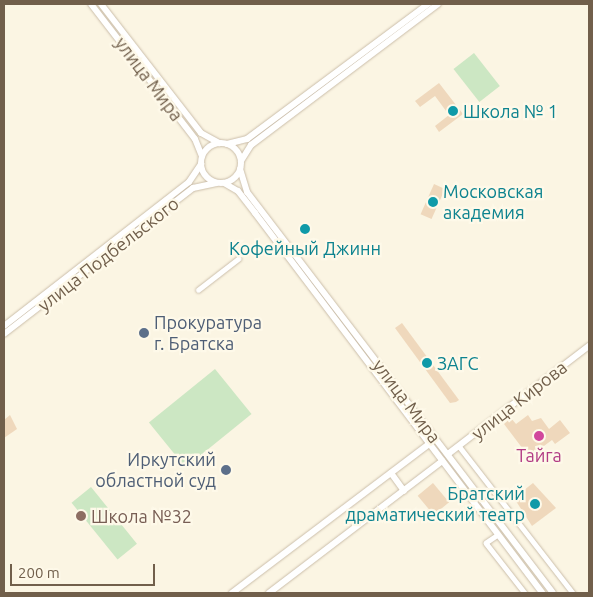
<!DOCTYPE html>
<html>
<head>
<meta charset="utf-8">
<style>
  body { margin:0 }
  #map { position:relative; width:593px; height:597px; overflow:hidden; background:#fbf5e3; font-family:Ubuntu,sans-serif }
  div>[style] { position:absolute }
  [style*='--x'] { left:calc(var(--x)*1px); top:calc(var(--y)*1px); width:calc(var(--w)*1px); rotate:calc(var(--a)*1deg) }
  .green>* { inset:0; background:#cce7c3; transform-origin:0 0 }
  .building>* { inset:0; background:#efd8bc; transform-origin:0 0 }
  .roads { filter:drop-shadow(0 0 1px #cbbeaa) drop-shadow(0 0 1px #cbbeaa) }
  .street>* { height:4.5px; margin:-2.25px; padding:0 2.25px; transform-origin:2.25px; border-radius:2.25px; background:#fff }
  .secondary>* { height:6px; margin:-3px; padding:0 3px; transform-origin:3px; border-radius:3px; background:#fff }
  .secondary>.ring { margin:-3px; padding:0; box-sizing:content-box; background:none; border:6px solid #fff; border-radius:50% }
  .dots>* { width:14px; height:14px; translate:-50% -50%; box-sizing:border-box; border:2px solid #fef9e9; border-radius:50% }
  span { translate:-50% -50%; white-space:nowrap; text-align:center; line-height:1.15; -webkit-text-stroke:4.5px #fef9e9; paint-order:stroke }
  .street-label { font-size:18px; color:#715f4b }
  .culture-label { font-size:18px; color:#0d838f }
  .left { translate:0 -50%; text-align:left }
  .right { translate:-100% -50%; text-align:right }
  .service-label { font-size:18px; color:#4e5e75 }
  .hotel-label { font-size:18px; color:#b23c85 }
  .education-label { font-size:18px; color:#785e54 }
  .frame { position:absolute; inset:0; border:5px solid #715f4b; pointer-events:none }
  .scale { position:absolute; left:10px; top:564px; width:145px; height:22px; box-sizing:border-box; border:2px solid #715f4b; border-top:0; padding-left:6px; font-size:15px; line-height:18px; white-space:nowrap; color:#715f4b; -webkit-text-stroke:4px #fef9e9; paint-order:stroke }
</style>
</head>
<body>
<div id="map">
  <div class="green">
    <i style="left:474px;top:53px;width:42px;height:26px;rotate:52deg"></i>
    <i style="left:215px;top:369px;width:58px;height:85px;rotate:51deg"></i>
    <i style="left:91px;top:487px;width:73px;height:25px;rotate:51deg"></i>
  </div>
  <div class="building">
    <i style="clip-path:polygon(439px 83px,463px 114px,439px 132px,435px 126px,449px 115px,435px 96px,420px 107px,415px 101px)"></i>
    <i style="left:434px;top:184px;width:12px;height:33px;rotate:24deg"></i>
    <i style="clip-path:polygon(402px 323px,459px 400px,456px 402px,450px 403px,395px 328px)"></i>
    <i style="clip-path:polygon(10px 415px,17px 429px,4px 438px,4px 420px)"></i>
    <i style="clip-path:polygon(528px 415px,532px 421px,541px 418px,549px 429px,560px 420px,570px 433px,555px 444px,552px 440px,529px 457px,504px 424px,511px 418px,516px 424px)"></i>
    <i style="left:433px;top:483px;width:25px;height:20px;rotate:50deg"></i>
    <i style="clip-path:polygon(533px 483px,556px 508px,532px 526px,514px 498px)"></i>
  </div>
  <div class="roads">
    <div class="street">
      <i style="--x:198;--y:290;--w:51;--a:-37.8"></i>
      <i style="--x:459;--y:446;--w:186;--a:52.2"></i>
      <i style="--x:498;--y:535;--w:14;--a:146"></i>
      <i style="--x:486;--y:543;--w:63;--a:52"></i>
    </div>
    <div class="secondary">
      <i style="--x:91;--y:4;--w:170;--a:52.4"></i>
      <i style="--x:195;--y:139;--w:18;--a:68"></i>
      <i style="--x:101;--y:4;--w:163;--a:52.2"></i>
      <i style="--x:201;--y:133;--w:21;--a:29"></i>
      <i class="ring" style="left:201px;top:143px;width:34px;height:34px"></i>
      <i style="--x:227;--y:144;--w:21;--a:-14"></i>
      <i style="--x:247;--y:139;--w:226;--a:-36.7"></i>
      <i style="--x:241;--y:161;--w:19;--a:-58"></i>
      <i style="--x:251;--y:145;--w:234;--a:-37"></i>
      <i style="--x:240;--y:169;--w:24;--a:73"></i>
      <i style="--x:247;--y:192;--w:504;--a:52.65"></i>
      <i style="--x:224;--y:183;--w:16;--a:30"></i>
      <i style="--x:238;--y:191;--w:28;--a:52"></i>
      <i style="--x:255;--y:213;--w:476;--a:52.9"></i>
      <i style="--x:4;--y:326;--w:234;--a:-37.9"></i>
      <i style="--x:189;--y:182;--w:22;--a:-56"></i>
      <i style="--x:4;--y:334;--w:239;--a:-37.7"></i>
      <i style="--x:193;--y:188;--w:24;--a:-12"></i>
      <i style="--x:448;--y:454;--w:178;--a:-37.5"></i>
      <i style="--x:391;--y:473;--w:22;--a:54"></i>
      <i style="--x:232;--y:593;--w:247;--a:-37.1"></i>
      <i style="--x:269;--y:593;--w:218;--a:-37.3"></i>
    </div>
  </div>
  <div class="dots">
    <i style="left:453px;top:111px;background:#0f9aa8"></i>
    <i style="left:433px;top:202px;background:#0f9aa8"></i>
    <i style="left:305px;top:229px;background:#0f9aa8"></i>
    <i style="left:144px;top:333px;background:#5c6f8a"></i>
    <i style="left:427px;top:363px;background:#0f9aa8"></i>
    <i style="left:539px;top:436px;background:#d1479c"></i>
    <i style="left:226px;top:470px;background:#5c6f8a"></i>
    <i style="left:535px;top:504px;background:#0f9aa8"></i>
    <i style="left:81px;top:516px;background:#8d6e63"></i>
  </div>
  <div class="street-label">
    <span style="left:149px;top:79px;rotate:53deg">улица Мира</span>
    <span style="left:108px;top:254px;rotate:-38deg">улица Подбельского</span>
    <span style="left:519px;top:400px;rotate:-38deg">улица Кирова</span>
    <span style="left:407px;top:401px;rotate:53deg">улица Мира</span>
  </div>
  <div class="culture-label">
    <span class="left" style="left:463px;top:111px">Школа № 1</span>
    <span class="left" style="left:443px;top:202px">Московская<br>академия</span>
    <span style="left:305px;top:248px">Кофейный Джинн</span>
    <span class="left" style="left:437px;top:363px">ЗАГС</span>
    <span class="right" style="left:525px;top:504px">Братский<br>драматический театр</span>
  </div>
  <div class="service-label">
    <span class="left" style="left:154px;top:333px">Прокуратура<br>г. Братска</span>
    <span class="right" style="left:216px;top:470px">Иркутский<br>областной суд</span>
  </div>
  <div class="hotel-label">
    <span style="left:539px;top:455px">Тайга</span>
  </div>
  <div class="education-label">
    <span class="left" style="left:91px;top:516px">Школа №32</span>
  </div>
  <div class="frame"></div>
  <div class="scale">200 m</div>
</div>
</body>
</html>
